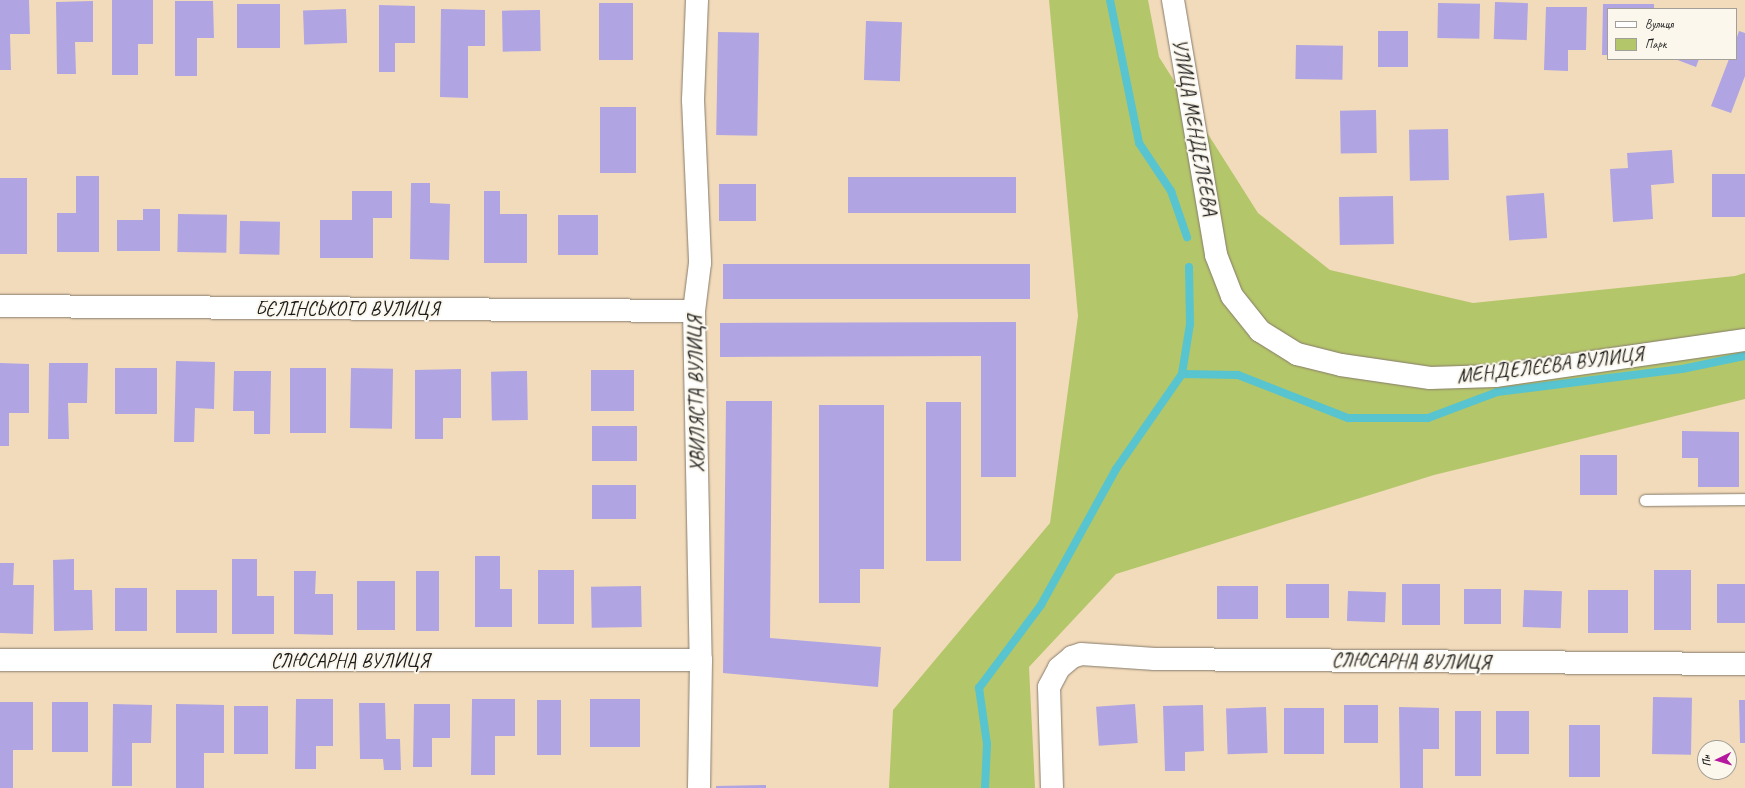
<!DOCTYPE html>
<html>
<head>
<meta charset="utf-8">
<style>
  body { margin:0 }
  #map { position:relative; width:1745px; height:788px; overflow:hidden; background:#f2dbbb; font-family:Caveat,sans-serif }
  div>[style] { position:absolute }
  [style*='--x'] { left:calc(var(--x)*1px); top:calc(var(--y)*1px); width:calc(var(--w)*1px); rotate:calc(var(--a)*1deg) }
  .green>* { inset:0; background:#b4c66a }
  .stream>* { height:8px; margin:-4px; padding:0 4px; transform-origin:4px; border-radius:4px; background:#57c4cf }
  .building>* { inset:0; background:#b0a4e3; transform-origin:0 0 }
  .roads { filter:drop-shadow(0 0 1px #877c6c) drop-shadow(0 0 1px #877c6c) }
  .lane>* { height:11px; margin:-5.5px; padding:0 5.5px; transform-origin:5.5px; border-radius:5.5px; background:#fff }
  .street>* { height:22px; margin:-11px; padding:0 11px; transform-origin:11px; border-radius:11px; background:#fff }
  span { translate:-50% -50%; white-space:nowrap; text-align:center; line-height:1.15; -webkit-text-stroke:4px #fbf7ec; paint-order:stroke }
  .street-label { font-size:20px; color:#1c1c1c }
  .legend { position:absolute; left:1607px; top:8px; width:130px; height:52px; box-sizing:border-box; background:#fbf7ec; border:1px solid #a29f99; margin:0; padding:5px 7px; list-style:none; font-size:12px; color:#1c1c1c }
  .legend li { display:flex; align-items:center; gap:8px; height:20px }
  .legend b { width:20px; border:1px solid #a29f99 }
  .north { position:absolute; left:1697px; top:740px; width:40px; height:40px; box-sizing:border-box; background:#fbf7ec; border:1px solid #a29f99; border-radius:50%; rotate:265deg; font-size:11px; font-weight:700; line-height:16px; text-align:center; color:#1c1c1c }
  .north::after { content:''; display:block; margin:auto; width:14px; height:18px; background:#b5179e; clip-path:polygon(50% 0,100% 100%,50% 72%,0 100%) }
</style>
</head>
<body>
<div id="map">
  <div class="green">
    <i style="clip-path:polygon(1049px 0,1148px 0,1159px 57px,1258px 213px,1330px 270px,1473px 303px,1735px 276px,1745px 273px,1745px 399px,1434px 475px,1116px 574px,1029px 667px,1035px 788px,889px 788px,893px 710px,1050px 523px,1078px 316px)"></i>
  </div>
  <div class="stream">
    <i style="--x:1110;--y:0;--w:146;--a:78.5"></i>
    <i style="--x:1139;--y:143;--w:58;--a:56.3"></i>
    <i style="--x:1171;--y:191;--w:49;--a:70.8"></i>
    <i style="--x:1182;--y:374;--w:56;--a:1"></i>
    <i style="--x:1238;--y:375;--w:118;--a:21.4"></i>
    <i style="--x:1348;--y:418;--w:80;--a:0"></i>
    <i style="--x:1428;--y:418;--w:74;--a:-20.6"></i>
    <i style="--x:1497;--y:392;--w:186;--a:-7.1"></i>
    <i style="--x:1682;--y:369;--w:64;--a:-11.7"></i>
    <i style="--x:985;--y:788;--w:44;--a:-87.4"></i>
    <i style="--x:987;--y:744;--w:57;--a:-98.1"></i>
    <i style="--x:979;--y:688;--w:104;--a:-53.2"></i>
    <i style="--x:1041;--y:605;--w:155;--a:-61.1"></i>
    <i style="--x:1116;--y:469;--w:116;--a:-55.2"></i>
    <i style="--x:1182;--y:374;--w:51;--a:-80.9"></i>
    <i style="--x:1190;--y:324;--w:57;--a:-91"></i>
  </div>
  <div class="building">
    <i style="clip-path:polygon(0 0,29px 0,30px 34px,10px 34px,11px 70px,0 70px)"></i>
    <i style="clip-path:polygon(112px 0,153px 0,153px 44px,138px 44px,138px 75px,112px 75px)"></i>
    <i style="clip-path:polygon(93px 1px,93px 42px,75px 42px,76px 74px,57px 74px,56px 2px)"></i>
    <i style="clip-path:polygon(175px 1px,213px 1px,214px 38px,197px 38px,197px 76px,175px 76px)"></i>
    <i style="left:1495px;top:2px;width:33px;height:37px;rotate:2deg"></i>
    <i style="left:599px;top:3px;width:34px;height:57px"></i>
    <i style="left:1438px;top:3px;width:42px;height:35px;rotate:1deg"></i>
    <i style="left:237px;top:4px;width:43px;height:44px"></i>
    <i style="clip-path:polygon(1603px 4px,1654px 4px,1654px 9px,1608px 9px,1608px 55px,1602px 55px)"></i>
    <i style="clip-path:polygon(379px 5px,415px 6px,415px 43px,395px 43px,395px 72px,379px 72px)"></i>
    <i style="clip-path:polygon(1546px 7px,1587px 7px,1586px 50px,1568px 50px,1568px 71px,1544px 70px)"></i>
    <i style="left:346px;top:9px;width:34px;height:43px;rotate:88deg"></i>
    <i style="clip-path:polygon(441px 9px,485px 10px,485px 46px,468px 46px,468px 98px,440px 97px)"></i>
    <i style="left:540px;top:10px;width:41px;height:38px;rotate:89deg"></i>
    <i style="left:866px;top:21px;width:36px;height:59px;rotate:2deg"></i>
    <i style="left:1378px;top:31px;width:30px;height:36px"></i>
    <i style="clip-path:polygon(1739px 31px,1745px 33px,1745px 76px,1731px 113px,1711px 106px,1729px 59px,1736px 59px,1736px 40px)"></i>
    <i style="left:718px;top:32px;width:41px;height:103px;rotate:1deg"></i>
    <i style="left:1296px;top:45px;width:47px;height:34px;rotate:1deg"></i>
    <i style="clip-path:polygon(1675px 59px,1699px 59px,1696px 67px)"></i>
    <i style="left:600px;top:107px;width:36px;height:66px"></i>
    <i style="left:1376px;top:110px;width:43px;height:36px;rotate:89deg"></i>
    <i style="left:1448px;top:129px;width:51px;height:39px;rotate:89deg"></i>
    <i style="clip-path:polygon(1672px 150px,1674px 183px,1651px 185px,1653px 219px,1613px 222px,1610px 169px,1628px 168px,1627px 153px)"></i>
    <i style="left:1745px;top:174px;width:43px;height:33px;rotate:90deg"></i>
    <i style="clip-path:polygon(76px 176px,99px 176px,99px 252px,57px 252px,57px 213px,76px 213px)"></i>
    <i style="left:848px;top:177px;width:168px;height:36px"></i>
    <i style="left:0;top:178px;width:27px;height:76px"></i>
    <i style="clip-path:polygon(411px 183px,430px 183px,430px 203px,450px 204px,449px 260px,410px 259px)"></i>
    <i style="left:719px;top:184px;width:37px;height:37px"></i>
    <i style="clip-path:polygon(352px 191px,392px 191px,392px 218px,373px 218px,373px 258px,320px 258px,320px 220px,352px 220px)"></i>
    <i style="clip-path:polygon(484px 191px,500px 191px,500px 214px,527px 214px,527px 263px,484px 263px)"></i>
    <i style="left:1544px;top:193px;width:45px;height:38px;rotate:86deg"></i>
    <i style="left:1393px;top:196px;width:48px;height:54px;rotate:89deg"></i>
    <i style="clip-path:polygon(143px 209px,160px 209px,160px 251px,117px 251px,117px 220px,143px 220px)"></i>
    <i style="left:178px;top:214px;width:49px;height:38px;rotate:1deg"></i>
    <i style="left:558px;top:215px;width:40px;height:40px"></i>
    <i style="left:240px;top:221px;width:40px;height:33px;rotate:1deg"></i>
    <i style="left:723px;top:264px;width:307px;height:35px"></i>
    <i style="clip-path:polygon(1016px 322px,1016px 477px,981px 477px,981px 356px,720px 357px,720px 323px)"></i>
    <i style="clip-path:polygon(176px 361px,215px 362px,214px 409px,195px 408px,194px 442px,174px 442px)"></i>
    <i style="clip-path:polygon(0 363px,29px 364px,29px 413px,9px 413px,9px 446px,0 446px)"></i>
    <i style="clip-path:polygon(49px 363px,88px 363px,87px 403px,68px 403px,69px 439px,48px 439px)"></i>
    <i style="left:115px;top:368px;width:42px;height:46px"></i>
    <i style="left:290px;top:368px;width:36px;height:65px"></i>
    <i style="left:351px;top:368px;width:42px;height:60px;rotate:1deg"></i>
    <i style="clip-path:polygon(461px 369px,461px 418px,443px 418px,443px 439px,415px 439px,415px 370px)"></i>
    <i style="left:591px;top:370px;width:43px;height:41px"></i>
    <i style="clip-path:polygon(234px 371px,271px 371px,270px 434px,254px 434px,254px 411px,233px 411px)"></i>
    <i style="left:527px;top:371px;width:49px;height:36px;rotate:89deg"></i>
    <i style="clip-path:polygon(726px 401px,772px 401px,770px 638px,881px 647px,878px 687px,723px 673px)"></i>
    <i style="left:961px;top:402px;width:159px;height:35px;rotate:90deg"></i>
    <i style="clip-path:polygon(819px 405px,884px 405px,884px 569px,860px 569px,860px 603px,819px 603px)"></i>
    <i style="left:592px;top:426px;width:45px;height:35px"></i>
    <i style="clip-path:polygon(1682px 431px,1739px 432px,1739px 487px,1698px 487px,1698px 458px,1682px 458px)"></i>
    <i style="left:1580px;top:455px;width:37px;height:40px"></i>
    <i style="left:592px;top:485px;width:44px;height:34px"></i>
    <i style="clip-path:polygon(475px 556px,500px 556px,500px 589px,512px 589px,512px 627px,475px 627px)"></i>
    <i style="clip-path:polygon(74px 559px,74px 590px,92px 590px,93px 630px,54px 631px,53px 560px)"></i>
    <i style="clip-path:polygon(232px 559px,257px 559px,257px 596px,274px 596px,274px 634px,232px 634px)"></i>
    <i style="clip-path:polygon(0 563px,14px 563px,13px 585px,34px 585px,33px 634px,0 633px)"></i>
    <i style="left:538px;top:570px;width:36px;height:54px"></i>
    <i style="left:1654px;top:570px;width:37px;height:60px"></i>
    <i style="clip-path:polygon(294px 571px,316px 571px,315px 594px,333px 594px,333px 635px,294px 634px)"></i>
    <i style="left:416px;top:571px;width:23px;height:60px"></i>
    <i style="left:357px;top:581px;width:38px;height:49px"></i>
    <i style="left:1286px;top:584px;width:43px;height:34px"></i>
    <i style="left:1402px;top:584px;width:38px;height:41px"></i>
    <i style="left:1745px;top:584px;width:39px;height:28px;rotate:90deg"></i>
    <i style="left:641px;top:586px;width:41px;height:50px;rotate:89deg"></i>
    <i style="left:1217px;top:586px;width:41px;height:33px"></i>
    <i style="left:115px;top:588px;width:32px;height:43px"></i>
    <i style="left:1464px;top:589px;width:37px;height:35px"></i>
    <i style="left:176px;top:590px;width:41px;height:43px"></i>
    <i style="left:1524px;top:590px;width:38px;height:37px;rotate:2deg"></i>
    <i style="left:1588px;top:590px;width:40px;height:43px"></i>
    <i style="left:1348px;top:591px;width:38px;height:30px;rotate:2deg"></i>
    <i style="left:1653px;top:697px;width:39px;height:57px;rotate:1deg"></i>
    <i style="clip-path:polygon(296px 699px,333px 699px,333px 746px,316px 746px,316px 769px,295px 769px)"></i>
    <i style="clip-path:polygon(472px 699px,515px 699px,515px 736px,495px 736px,495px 775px,471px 775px)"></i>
    <i style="left:590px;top:699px;width:50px;height:48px"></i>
    <i style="left:537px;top:700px;width:24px;height:55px"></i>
    <i style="clip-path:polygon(1739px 700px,1745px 700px,1745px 743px,1740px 743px)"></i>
    <i style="clip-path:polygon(0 702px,33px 702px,33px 750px,13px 750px,13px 788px,0 788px)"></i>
    <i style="left:52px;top:702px;width:36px;height:50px"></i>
    <i style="clip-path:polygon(359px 703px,385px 703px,386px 739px,400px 739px,401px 770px,384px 770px,383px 759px,360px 759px)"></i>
    <i style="clip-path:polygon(113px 704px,152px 705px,151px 743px,132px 743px,132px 786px,112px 786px)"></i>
    <i style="clip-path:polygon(176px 704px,224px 705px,224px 753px,204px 753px,204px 788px,176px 788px)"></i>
    <i style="clip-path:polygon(414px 704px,450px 704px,450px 738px,432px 738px,432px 767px,413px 767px)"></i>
    <i style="left:1135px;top:704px;width:39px;height:39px;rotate:86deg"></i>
    <i style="clip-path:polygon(1203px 705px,1204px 751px,1185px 752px,1185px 771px,1165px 771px,1163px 706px)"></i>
    <i style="left:1344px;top:705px;width:34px;height:38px"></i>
    <i style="left:234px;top:706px;width:34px;height:48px"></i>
    <i style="left:1266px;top:707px;width:46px;height:40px;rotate:88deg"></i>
    <i style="clip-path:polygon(1399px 707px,1439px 708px,1439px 749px,1423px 749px,1423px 788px,1400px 788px)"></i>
    <i style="left:1284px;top:708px;width:40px;height:46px"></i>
    <i style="left:1455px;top:711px;width:26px;height:65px"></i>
    <i style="left:1496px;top:711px;width:33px;height:43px"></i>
    <i style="left:1569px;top:725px;width:31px;height:52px"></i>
    <i style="clip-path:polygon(766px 785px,766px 788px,716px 788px,716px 786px)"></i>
  </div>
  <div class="roads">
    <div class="lane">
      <i style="--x:1645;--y:500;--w:100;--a:-0.6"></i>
    </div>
    <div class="street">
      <i style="--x:697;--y:0;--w:100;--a:92.3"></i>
      <i style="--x:693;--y:100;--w:163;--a:87.5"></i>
      <i style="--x:700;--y:263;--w:48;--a:97.1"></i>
      <i style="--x:694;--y:311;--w:349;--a:88.9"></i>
      <i style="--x:701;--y:660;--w:128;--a:90.9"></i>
      <i style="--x:1173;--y:0;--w:259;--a:80.4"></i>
      <i style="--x:1216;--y:255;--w:44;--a:68.7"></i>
      <i style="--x:1232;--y:296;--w:45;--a:51.3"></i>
      <i style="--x:1260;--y:331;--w:44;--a:31.9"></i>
      <i style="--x:1297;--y:354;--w:45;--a:14"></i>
      <i style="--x:1341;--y:365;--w:90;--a:8.3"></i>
      <i style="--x:1430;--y:378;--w:65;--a:-1.8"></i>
      <i style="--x:1495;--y:376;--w:253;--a:-8.2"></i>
      <i style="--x:0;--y:306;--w:694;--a:0.41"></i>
      <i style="--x:0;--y:660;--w:701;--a:0"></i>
      <i style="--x:1052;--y:788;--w:101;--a:-91.7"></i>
      <i style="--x:1049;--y:687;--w:21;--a:-62"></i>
      <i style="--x:1059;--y:668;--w:17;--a:-40"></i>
      <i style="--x:1072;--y:657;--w:9;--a:-18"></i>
      <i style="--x:1081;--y:654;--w:74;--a:3.9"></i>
      <i style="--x:1155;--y:659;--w:590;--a:0.49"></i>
    </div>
  </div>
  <div class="street-label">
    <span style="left:1195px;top:127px;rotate:80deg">УЛИЦА МЕНДЕЛЕЕВА</span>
    <span style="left:347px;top:308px">БЄЛІНСЬКОГО ВУЛИЦЯ</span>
    <span style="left:1550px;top:365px;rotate:-7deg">МЕНДЕЛЄЄВА ВУЛИЦЯ</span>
    <span style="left:696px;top:394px;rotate:-91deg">ХВИЛЯСТА ВУЛИЦЯ</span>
    <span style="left:350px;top:660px">СЛЮСАРНА ВУЛИЦЯ</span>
    <span style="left:1411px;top:661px;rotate:1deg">СЛЮСАРНА ВУЛИЦЯ</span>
  </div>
  <ul class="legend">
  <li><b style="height:5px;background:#fff"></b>Вулиця</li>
  <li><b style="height:11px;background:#b4c66a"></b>Парк</li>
  </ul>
  <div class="north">Пн</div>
</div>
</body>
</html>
